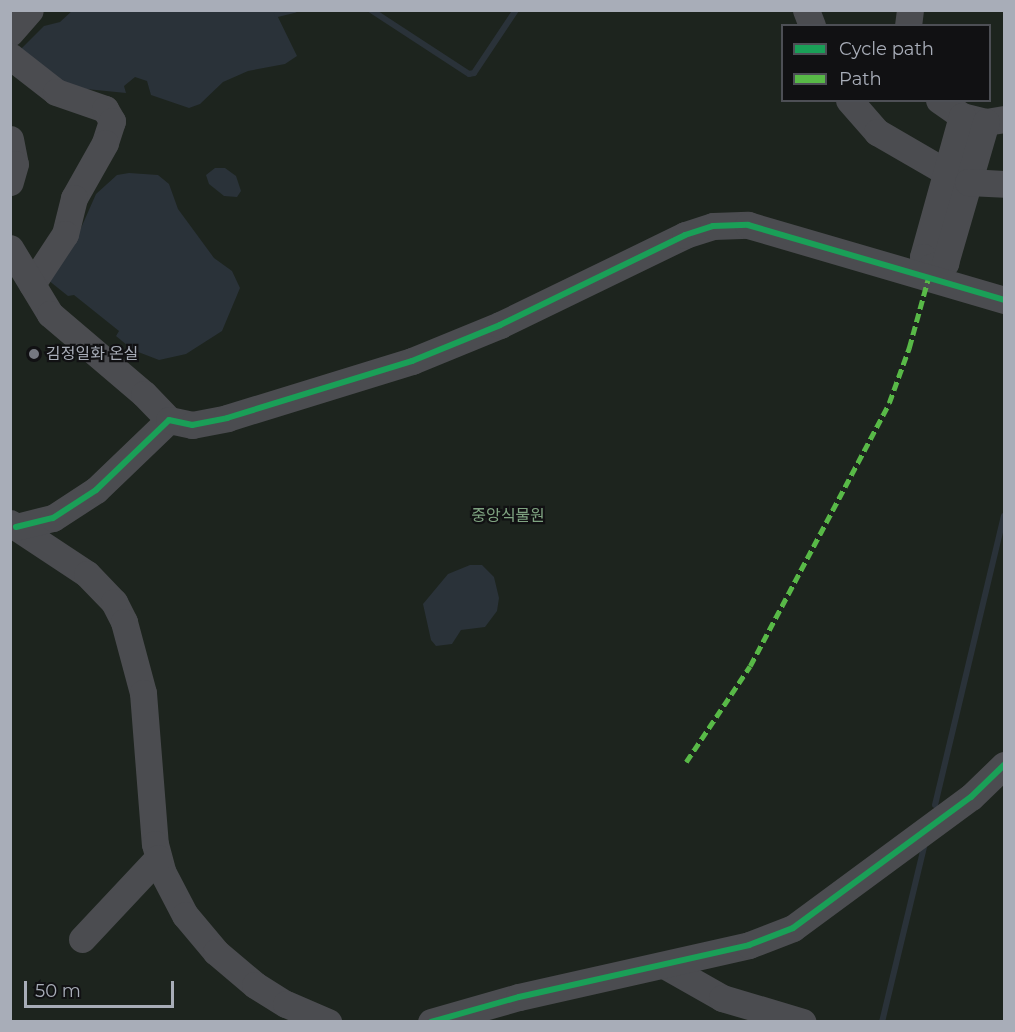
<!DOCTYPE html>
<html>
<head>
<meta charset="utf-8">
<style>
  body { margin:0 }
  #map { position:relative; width:1015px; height:1032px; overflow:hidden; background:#171717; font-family:Montserrat,"Noto Sans KR",sans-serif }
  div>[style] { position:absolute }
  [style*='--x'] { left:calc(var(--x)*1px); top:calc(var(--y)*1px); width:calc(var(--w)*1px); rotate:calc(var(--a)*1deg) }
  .green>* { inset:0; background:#1d241e }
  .water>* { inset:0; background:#2a3239 }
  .stream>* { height:6px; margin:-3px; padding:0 3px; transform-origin:3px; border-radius:3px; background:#2a3239 }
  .minor>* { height:27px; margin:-13.5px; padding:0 13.5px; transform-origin:13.5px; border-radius:13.5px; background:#4b4c50 }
  .quiet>* { height:4.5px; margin-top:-2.25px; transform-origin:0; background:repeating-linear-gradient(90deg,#58b947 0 9px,transparent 0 13.5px) }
  .cycleway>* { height:6px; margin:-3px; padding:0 3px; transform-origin:3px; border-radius:3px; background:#1a9f57 }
  .dots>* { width:16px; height:16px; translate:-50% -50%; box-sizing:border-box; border:3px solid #111113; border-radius:50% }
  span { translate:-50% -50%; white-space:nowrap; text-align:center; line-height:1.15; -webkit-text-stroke:4.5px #111113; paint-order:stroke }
  .poi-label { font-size:16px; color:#a8adb8 }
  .left { translate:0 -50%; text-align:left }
  .park-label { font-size:16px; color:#7fa381 }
  .frame { position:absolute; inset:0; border:12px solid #a8adb8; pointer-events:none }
  .legend { position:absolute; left:781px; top:24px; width:210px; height:78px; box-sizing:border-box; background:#111113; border:2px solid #4d4f55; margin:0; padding:8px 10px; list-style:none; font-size:18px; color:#a8adb8 }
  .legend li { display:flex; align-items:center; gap:12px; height:30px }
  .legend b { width:30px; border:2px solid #4d4f55 }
  .scale { position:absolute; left:24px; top:981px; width:150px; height:27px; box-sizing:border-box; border:3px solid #a8adb8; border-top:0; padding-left:8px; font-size:18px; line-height:21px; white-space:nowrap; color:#a8adb8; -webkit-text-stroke:4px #111113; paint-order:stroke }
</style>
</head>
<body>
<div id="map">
  <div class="green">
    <i style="clip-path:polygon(evenodd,10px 11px,1004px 11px,1004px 1021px,11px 1021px,10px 11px,782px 26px,990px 26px,990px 100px,782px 100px,782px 26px)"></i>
  </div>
  <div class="water">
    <i style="clip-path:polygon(73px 10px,275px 11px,297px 56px,285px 64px,248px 71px,223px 82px,200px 104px,189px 108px,151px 95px,147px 81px,135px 77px,124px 86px,126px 93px,66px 87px,18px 52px,44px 26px,60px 22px)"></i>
    <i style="clip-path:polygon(215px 168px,225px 168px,236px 176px,241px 191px,237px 197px,224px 196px,209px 184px,206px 175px)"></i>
    <i style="clip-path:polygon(129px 173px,158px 175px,169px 184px,178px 209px,214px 258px,232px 271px,240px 288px,222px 331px,186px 354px,159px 360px,133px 350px,116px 336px,119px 331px,74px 295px,68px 296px,48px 280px,77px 237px,96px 194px,117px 175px)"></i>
    <i style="clip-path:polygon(470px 565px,482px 565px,494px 577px,499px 598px,497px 611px,485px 627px,461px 630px,452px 644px,436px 646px,431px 640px,423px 604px,448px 574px)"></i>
  </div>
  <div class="stream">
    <i style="--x:371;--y:10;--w:117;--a:33.1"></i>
    <i style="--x:469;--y:74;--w:5;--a:-11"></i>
    <i style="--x:474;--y:73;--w:76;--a:-56.3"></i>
    <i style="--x:277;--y:14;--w:18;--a:-13"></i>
    <i style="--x:935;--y:805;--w:297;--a:-76.6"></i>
    <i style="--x:882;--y:1022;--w:180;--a:-76.5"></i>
  </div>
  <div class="minor">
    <i style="--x:806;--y:10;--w:17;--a:69"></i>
    <i style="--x:908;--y:26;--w:16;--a:-83"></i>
    <i style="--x:10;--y:33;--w:30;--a:-49"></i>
    <i style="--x:10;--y:56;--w:58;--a:38"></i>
    <i style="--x:56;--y:92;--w:52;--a:19.1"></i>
    <i style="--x:105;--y:109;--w:14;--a:60"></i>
    <i style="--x:112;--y:121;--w:23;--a:108"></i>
    <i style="--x:105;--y:143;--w:63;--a:119.4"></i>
    <i style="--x:74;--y:198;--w:37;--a:104"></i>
    <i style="--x:65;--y:234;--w:60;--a:123.4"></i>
    <i style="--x:849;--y:100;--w:43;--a:48.8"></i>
    <i style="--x:877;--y:132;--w:80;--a:30.1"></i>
    <i style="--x:939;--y:100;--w:28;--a:35"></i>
    <i style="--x:962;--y:116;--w:25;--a:14"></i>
    <i style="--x:986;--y:122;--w:18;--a:-9"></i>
    <i style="--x:962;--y:116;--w:146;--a:105.5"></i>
    <i style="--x:923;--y:257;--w:13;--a:51"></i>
    <i style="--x:931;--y:267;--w:15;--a:-16"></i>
    <i style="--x:945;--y:263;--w:147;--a:-73.8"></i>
    <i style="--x:10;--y:139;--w:25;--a:79"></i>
    <i style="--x:15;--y:164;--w:19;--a:106"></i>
    <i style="--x:968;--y:182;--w:36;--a:3"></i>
    <i style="--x:10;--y:248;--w:77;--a:58.8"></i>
    <i style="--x:50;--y:314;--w:123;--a:40.4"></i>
    <i style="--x:144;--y:394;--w:36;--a:46"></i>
    <i style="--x:10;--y:523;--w:92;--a:33.5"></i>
    <i style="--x:87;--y:574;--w:39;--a:46"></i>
    <i style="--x:114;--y:602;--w:22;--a:63"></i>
    <i style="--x:124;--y:622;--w:73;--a:75"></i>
    <i style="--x:143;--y:693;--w:151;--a:85.5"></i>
    <i style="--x:155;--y:844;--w:30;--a:75"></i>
    <i style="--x:163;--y:873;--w:47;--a:62.4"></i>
    <i style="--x:185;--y:915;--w:48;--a:50"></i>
    <i style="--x:216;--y:952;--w:51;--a:40.2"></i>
    <i style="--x:255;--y:985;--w:36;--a:32"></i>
    <i style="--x:286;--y:1004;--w:46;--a:23.2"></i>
    <i style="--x:16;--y:527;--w:38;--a:-14"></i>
    <i style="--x:53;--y:518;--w:51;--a:-33.1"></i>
    <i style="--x:96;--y:490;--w:101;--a:-43.8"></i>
    <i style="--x:169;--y:420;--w:24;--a:12"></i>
    <i style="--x:192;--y:425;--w:36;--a:-11"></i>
    <i style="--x:227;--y:418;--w:194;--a:-17.1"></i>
    <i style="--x:412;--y:361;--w:95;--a:-22.2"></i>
    <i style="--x:500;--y:325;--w:206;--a:-25.9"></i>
    <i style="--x:685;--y:235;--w:29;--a:-18"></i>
    <i style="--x:713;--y:226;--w:35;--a:-2"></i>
    <i style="--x:748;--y:225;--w:267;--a:16.3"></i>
    <i style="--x:82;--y:939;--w:111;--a:-46.8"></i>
    <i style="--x:664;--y:965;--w:67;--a:29.6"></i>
    <i style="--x:722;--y:998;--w:84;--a:16.5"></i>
    <i style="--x:431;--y:1022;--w:91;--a:-15.9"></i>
    <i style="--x:519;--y:997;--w:236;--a:-12.7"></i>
    <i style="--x:749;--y:945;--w:47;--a:-21.1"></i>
    <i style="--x:793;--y:928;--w:221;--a:-36.4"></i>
    <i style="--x:971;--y:797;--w:46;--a:-44.1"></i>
  </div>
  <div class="quiet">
    <i style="--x:686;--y:762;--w:115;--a:-56.3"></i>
    <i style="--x:750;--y:666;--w:297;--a:-62.1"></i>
    <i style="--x:889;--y:403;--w:59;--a:-70"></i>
    <i style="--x:909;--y:348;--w:72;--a:-74.6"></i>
  </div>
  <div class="cycleway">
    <i style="--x:16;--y:527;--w:38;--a:-14"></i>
    <i style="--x:53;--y:518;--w:51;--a:-33.1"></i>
    <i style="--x:96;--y:490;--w:101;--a:-43.8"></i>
    <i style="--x:169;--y:420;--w:24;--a:12"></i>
    <i style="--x:192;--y:425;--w:36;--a:-11"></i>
    <i style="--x:227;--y:418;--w:194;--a:-17.1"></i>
    <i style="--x:412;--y:361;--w:95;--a:-22.2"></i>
    <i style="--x:500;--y:325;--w:206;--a:-25.9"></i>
    <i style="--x:685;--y:235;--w:29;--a:-18"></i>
    <i style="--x:713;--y:226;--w:35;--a:-2"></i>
    <i style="--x:748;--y:225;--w:267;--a:16.3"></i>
    <i style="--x:431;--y:1022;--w:91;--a:-15.9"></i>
    <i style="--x:519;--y:997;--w:236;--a:-12.7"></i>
    <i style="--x:749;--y:945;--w:47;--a:-21.1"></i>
    <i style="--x:793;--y:928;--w:221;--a:-36.4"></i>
    <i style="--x:971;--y:797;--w:46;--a:-44.1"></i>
  </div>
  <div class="dots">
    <i style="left:34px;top:354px;background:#757880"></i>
  </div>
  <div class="poi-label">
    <span class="left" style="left:46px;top:354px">김정일화 온실</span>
  </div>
  <div class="park-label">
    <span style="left:508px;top:516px">중앙식물원</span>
  </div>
  <div class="frame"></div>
  <ul class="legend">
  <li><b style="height:8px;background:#1a9f57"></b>Cycle path</li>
  <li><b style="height:8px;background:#58b947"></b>Path</li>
  </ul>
  <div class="scale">50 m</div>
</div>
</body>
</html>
